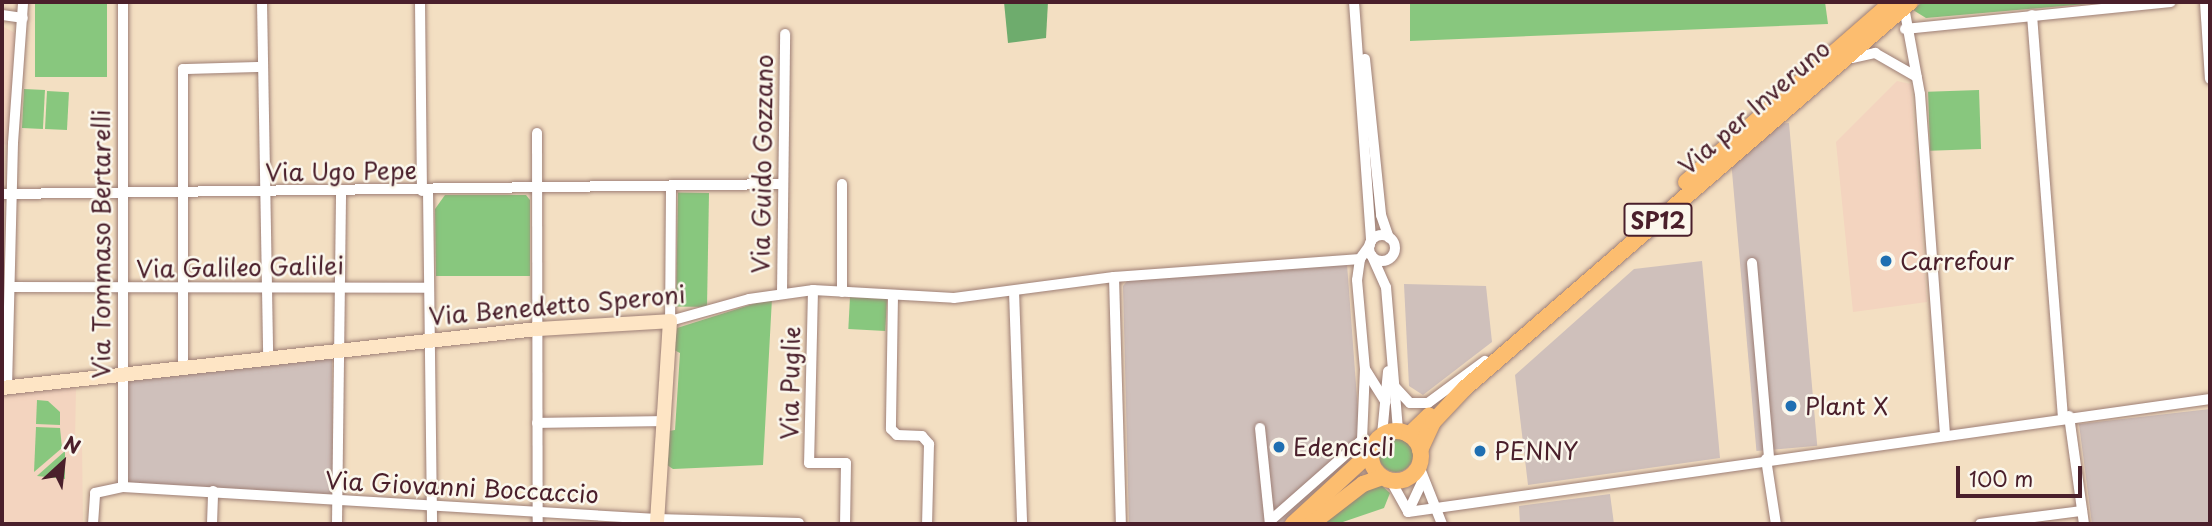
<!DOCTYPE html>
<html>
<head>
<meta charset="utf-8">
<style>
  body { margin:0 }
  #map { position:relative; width:2212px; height:526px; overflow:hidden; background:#f3dfc2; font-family:"Playpen Sans",sans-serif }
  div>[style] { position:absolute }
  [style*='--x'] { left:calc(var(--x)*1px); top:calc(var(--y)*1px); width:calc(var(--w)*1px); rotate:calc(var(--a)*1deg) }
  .built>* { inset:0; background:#f3d4bf }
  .industrial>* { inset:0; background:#cfc0bb; transform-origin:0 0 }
  .green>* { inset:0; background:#88c77e; transform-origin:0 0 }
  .round { border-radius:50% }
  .forest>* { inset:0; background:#6eac6d }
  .roads { filter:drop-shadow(0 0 2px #9e7f76) drop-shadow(0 0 2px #9e7f76) }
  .street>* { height:10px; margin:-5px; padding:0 5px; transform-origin:5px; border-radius:5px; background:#fff }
  .street>.ring { margin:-5px; padding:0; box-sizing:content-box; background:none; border:10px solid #fff; border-radius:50% }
  .secondary>* { height:14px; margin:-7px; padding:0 7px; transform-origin:7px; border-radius:7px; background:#fee5c5 }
  .primary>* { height:16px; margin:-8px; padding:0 8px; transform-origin:8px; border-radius:8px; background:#fcbd6f }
  .primary>.ring { margin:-8px; padding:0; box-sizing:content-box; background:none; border:16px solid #fcbd6f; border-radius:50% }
  .dots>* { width:19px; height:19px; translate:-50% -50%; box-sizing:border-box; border:4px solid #fbf7ec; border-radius:50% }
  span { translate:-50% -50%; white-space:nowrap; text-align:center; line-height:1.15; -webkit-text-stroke:5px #fbf7ec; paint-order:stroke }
  .shield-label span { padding:2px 5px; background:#fbf7ec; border:2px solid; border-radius:5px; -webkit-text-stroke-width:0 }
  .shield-label { font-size:23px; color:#4a1f2b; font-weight:700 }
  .street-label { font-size:24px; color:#4a1f2b }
  .poi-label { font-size:24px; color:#4a1f2b }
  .left { translate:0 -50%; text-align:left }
  .frame { position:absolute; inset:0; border:4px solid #4a1f2b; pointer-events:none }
  .north { position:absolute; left:28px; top:428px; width:70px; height:70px; -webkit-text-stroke:5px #fbf7ec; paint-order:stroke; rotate:27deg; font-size:19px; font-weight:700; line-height:28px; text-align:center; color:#4a1f2b }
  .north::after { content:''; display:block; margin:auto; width:24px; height:32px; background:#4a1f2b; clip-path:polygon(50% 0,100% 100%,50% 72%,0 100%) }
  .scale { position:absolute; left:1956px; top:466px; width:126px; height:32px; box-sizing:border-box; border:4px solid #4a1f2b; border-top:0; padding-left:9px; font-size:21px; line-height:24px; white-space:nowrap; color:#4a1f2b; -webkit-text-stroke:5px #fbf7ec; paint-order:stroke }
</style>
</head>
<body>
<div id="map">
  <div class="built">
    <i style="clip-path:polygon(2px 26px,15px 33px,8px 145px,2px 144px)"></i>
    <i style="clip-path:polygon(1897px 81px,1911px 84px,1927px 302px,1853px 312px,1836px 142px)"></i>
    <i style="clip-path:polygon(76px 387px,75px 442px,82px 443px,83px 524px,2px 524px,2px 395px)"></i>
  </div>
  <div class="industrial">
    <i style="left:1789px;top:123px;width:324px;height:61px;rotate:85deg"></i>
    <i style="clip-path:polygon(1702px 261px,1720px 458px,1528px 485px,1515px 375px,1634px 269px)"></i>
    <i style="clip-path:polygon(1347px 264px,1361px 452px,1282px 524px,1129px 524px,1123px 286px,1127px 281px)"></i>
    <i style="clip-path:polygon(1404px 284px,1486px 286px,1492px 342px,1423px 395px,1409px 386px)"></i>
    <i style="clip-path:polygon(332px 356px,333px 491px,329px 494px,126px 484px,125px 382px,130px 377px)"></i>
    <i style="clip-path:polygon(2210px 409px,2210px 524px,2092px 524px,2079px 424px)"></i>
    <i style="clip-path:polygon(1610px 494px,1614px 524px,1520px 524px,1519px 506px)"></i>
  </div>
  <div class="green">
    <i style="left:35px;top:2px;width:72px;height:75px"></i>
    <i style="clip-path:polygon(1410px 2px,1825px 2px,1828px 24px,1410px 41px)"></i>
    <i style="clip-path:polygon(1922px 2px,2109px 2px,1926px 18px,1913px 10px)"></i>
    <i style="left:24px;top:89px;width:21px;height:39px;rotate:3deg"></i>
    <i style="left:1979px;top:90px;width:59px;height:51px;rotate:88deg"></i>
    <i style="left:47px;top:91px;width:22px;height:38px;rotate:3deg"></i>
    <i style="left:709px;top:193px;width:114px;height:31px;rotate:91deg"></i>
    <i style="clip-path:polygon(445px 195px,526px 195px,530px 200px,530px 276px,436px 276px,435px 209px)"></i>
    <i style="left:850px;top:297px;width:37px;height:32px;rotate:3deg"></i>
    <i style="clip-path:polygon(772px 298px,763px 465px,673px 469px,667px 465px,669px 431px,675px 430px,680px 353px,674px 350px,677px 328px)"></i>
    <i style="clip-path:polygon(37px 400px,48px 401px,60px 412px,60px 425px,36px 424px)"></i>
    <i style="clip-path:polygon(36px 427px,60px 428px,62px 448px,34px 472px)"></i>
    <i class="round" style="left:1379px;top:438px;width:34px;height:34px"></i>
    <i style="clip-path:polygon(65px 451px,65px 479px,37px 476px,38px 475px)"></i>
    <i style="clip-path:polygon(1381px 485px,1390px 493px,1384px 508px,1337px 524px,1318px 524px,1359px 492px)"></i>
  </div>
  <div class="forest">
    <i style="clip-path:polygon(1004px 2px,1048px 2px,1046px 38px,1008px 43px)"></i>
  </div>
  <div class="roads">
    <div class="street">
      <i style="--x:123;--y:2;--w:485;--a:90"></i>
      <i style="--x:262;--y:2;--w:358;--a:89"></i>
      <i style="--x:420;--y:2;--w:189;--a:89.4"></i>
      <i style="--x:1354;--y:2;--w:240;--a:85.9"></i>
      <i style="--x:2205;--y:2;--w:77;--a:86.3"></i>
      <i style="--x:1904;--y:7;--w:88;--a:79.6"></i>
      <i style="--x:1920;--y:94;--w:341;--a:85.8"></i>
      <i style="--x:2;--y:15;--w:21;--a:8"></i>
      <i style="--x:2032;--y:15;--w:403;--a:85.6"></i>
      <i style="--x:1905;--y:29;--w:267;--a:-5.8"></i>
      <i style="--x:1853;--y:58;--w:23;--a:-13"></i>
      <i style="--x:1875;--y:53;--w:48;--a:29.7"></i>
      <i style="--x:1365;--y:59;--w:157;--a:84.1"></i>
      <i style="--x:1381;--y:215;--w:24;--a:71"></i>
      <i style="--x:537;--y:133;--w:391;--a:89.9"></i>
      <i style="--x:671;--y:188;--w:133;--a:90.4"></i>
      <i style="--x:670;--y:321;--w:82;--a:-15.6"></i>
      <i style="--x:749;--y:299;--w:65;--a:-8"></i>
      <i style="--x:813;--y:290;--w:141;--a:3.2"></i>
      <i style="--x:954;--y:298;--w:161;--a:-7.5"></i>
      <i style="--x:1114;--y:277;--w:247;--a:-4.2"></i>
      <i style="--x:428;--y:191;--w:333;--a:89.3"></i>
      <i style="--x:2;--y:194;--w:781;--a:-0.73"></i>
      <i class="ring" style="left:1369px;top:235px;width:16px;height:16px"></i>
      <i style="--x:1370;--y:245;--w:17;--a:126"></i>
      <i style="--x:1360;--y:259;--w:21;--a:98"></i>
      <i style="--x:1357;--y:280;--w:89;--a:84.9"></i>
      <i style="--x:1365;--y:369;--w:39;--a:58"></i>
      <i style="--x:1372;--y:256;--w:34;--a:66"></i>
      <i style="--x:1386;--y:287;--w:144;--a:85.2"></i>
      <i style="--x:1752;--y:263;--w:196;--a:85"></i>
      <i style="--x:1114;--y:277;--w:247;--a:88.4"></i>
      <i style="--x:10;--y:287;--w:419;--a:0.1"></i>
      <i style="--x:813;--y:290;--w:173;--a:91.3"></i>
      <i style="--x:809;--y:463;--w:37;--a:0"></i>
      <i style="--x:846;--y:463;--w:61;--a:90.9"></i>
      <i style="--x:1014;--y:291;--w:233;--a:88"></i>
      <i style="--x:842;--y:292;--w:108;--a:-90"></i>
      <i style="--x:782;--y:293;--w:259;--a:-89.3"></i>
      <i style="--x:893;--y:295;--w:134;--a:90.9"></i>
      <i style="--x:891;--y:429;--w:8;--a:45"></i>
      <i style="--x:897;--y:435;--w:25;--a:2"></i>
      <i style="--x:922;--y:436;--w:11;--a:49"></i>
      <i style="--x:929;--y:444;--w:80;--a:91.4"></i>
      <i style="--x:183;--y:368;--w:299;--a:-90"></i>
      <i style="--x:183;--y:69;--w:78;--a:-1.5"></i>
      <i style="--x:1395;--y:387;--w:22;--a:47"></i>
      <i style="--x:1410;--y:403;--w:18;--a:0"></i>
      <i style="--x:1428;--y:403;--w:71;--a:-36.4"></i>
      <i style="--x:7;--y:388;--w:245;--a:-88.6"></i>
      <i style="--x:13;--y:143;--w:141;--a:-85.9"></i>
      <i style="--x:2069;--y:416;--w:109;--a:82.1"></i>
      <i style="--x:537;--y:423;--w:126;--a:-0.9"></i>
      <i style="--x:1260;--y:428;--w:97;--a:84.1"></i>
      <i style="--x:1382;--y:435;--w:64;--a:-84.6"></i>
      <i style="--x:1766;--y:459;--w:66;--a:81.3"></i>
      <i style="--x:1419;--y:466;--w:62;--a:68.4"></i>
      <i style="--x:1391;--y:481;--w:35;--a:61"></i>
      <i style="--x:1408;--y:512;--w:810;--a:-8.02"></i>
      <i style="--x:123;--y:487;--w:535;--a:3.43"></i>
      <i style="--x:657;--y:519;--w:142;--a:1.6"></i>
      <i style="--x:1408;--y:512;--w:35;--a:-65"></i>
      <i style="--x:1270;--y:521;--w:123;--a:-41.4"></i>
      <i style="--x:1362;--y:440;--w:71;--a:-87.6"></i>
      <i style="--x:93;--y:524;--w:31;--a:-86"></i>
      <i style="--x:95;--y:493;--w:29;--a:-12"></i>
      <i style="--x:212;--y:524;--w:33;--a:-88"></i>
      <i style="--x:337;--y:524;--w:333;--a:-89.3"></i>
      <i style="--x:1980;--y:524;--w:103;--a:-7.3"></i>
    </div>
    <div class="secondary">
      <i style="--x:2;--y:388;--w:538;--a:-6.29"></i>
      <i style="--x:537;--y:329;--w:133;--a:-3.4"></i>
      <i style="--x:670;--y:321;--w:203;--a:93.7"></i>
    </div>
    <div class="primary">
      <i style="--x:1686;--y:182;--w:274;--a:-41.1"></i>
      <i class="ring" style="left:1371px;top:431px;width:34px;height:34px"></i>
      <i style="--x:1409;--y:435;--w:28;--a:-44"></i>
      <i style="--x:1420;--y:450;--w:31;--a:-65"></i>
      <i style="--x:1433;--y:422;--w:47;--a:-46.7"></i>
      <i style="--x:1465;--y:388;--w:589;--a:-40.94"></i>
      <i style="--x:1293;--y:524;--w:106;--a:-42.7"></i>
      <i style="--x:1311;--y:524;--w:66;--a:-37.6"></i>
      <i style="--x:1363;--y:484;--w:20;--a:-20"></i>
    </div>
  </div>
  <div class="dots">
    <i style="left:1886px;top:261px;background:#1f6fb2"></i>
    <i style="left:1791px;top:406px;background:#1f6fb2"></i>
    <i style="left:1279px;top:447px;background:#1f6fb2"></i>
    <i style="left:1480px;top:451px;background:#1f6fb2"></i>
  </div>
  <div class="shield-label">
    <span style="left:1658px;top:220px">SP12</span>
  </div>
  <div class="street-label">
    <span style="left:1754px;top:107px;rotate:-41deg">Via per Inveruno</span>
    <span style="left:762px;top:164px;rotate:-89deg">Via Guido Gozzano</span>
    <span style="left:341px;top:171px;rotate:-1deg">Via Ugo Pepe</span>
    <span style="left:101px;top:244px;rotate:-90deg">Via Tommaso Bertarelli</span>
    <span style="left:240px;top:267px;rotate:-1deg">Via Galileo Galilei</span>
    <span style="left:557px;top:305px;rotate:-5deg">Via Benedetto Speroni</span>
    <span style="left:790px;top:383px;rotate:-89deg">Via Puglie</span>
    <span style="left:462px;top:487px;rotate:3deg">Via Giovanni Boccaccio</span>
  </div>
  <div class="poi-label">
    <span class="left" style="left:1900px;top:261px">Carrefour</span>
    <span class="left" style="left:1805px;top:406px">Plant X</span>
    <span class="left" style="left:1293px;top:447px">Edencicli</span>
    <span class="left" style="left:1494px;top:451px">PENNY</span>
  </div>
  <div class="frame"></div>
  <div class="north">N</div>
  <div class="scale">100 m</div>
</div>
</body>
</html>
